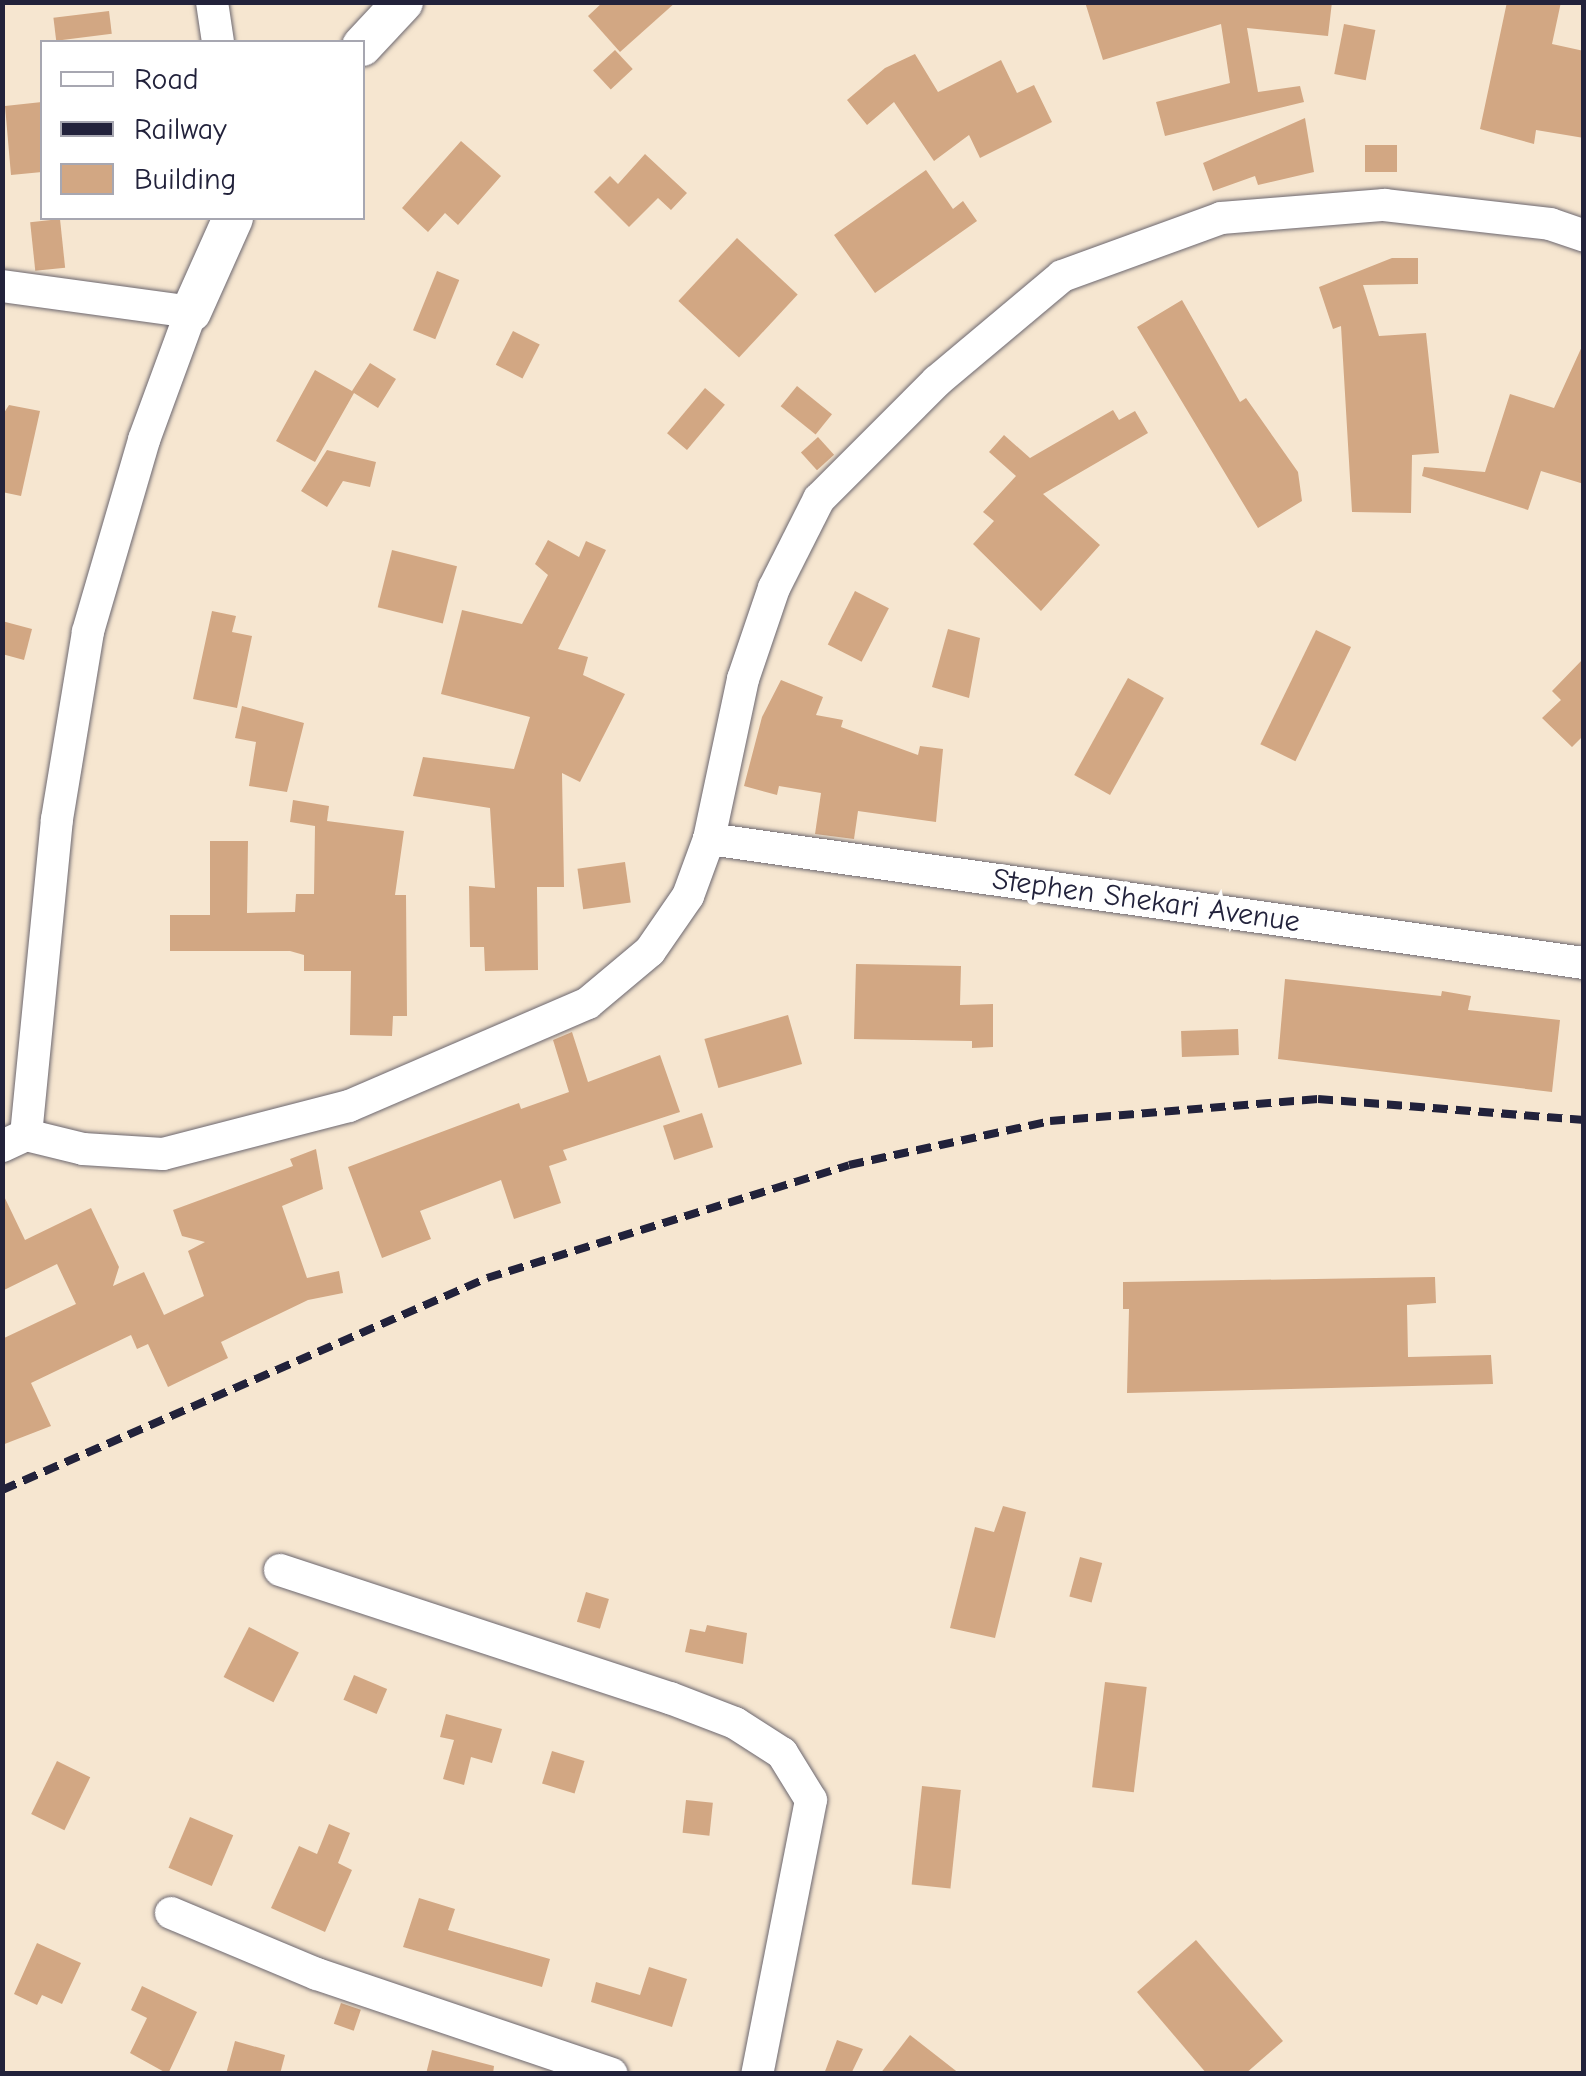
<!DOCTYPE html>
<html>
<head>
<meta charset="utf-8">
<style>
  body { margin:0 }
  #map { position:relative; width:1586px; height:2076px; overflow:hidden; background:#f6e6d0; font-family:"Comic Neue",sans-serif }
  div>[style] { position:absolute }
  [style*='--x'] { left:calc(var(--x)*1px); top:calc(var(--y)*1px); width:calc(var(--w)*1px); rotate:calc(var(--a)*1deg) }
  .building>* { inset:0; background:#d2a783; transform-origin:0 0 }
  .roads { filter:drop-shadow(0 0 2px #6c676f) drop-shadow(0 0 2px #6c676f) }
  .minor>* { height:32px; margin:-16px; padding:0 16px; transform-origin:16px; border-radius:16px; background:#fff }
  .tertiary>* { height:40px; margin:-20px; padding:0 20px; transform-origin:20px; border-radius:20px; background:#fff }
  .rail>* { height:8px; margin-top:-4px; transform-origin:0; background:repeating-linear-gradient(90deg,#22223b 0 15px,transparent 0 23px) }
  span { translate:-50% -50%; white-space:nowrap; text-align:center; line-height:1.15; -webkit-text-stroke:10px #fff; paint-order:stroke }
  .street-label { font-size:30px; color:#22223b }
  .frame { position:absolute; inset:0; border:5px solid #22223b; pointer-events:none }
  .legend { position:absolute; left:40px; top:40px; width:325px; height:180px; box-sizing:border-box; background:#fff; border:2px solid #a7a7b1; margin:0; padding:12px 18px; list-style:none; font-size:30px; color:#22223b }
  .legend li { display:flex; align-items:center; gap:20px; height:50px }
  .legend b { width:50px; border:2px solid #a7a7b1 }
</style>
</head>
<body>
<div id="map">
  <div class="building">
    <i style="clip-path:polygon(603px 2px,676px 2px,620px 52px,588px 16px)"></i>
    <i style="clip-path:polygon(1085px 2px,1332px 2px,1328px 36px,1247px 28px,1258px 92px,1300px 86px,1304px 102px,1165px 136px,1156px 102px,1230px 83px,1221px 24px,1103px 60px)"></i>
    <i style="clip-path:polygon(1507px 2px,1561px 2px,1552px 44px,1584px 51px,1584px 138px,1536px 130px,1534px 144px,1480px 129px)"></i>
    <i style="left:109px;top:11px;width:23px;height:56px;rotate:83deg"></i>
    <i style="left:1344px;top:24px;width:32px;height:51px;rotate:11deg"></i>
    <i style="left:615px;top:50px;width:26px;height:30px;rotate:47deg"></i>
    <i style="clip-path:polygon(915px 54px,938px 92px,1001px 60px,1017px 93px,1034px 85px,1052px 122px,980px 158px,969px 135px,934px 161px,894px 102px,867px 125px,847px 100px,885px 68px)"></i>
    <i style="clip-path:polygon(42px 102px,42px 172px,11px 175px,5px 106px)"></i>
    <i style="clip-path:polygon(1305px 118px,1314px 172px,1258px 185px,1255px 176px,1213px 191px,1203px 163px)"></i>
    <i style="clip-path:polygon(461px 141px,501px 176px,458px 225px,445px 213px,428px 232px,402px 208px)"></i>
    <i style="left:1397px;top:145px;width:27px;height:32px;rotate:90deg"></i>
    <i style="clip-path:polygon(645px 154px,687px 193px,671px 210px,658px 198px,629px 227px,594px 192px,610px 176px,618px 184px)"></i>
    <i style="clip-path:polygon(926px 170px,953px 209px,963px 201px,977px 221px,875px 293px,834px 235px)"></i>
    <i style="left:60px;top:219px;width:49px;height:30px;rotate:84deg"></i>
    <i style="left:737px;top:238px;width:83px;height:86px;rotate:43deg"></i>
    <i style="clip-path:polygon(1392px 258px,1418px 258px,1418px 284px,1363px 285px,1379px 336px,1426px 333px,1439px 453px,1412px 455px,1411px 513px,1352px 512px,1341px 326px,1333px 329px,1319px 287px)"></i>
    <i style="left:437px;top:271px;width:24px;height:64px;rotate:22deg"></i>
    <i style="clip-path:polygon(1182px 300px,1240px 402px,1246px 398px,1298px 472px,1302px 501px,1258px 528px,1137px 327px)"></i>
    <i style="left:513px;top:331px;width:30px;height:38px;rotate:27deg"></i>
    <i style="clip-path:polygon(1584px 342px,1584px 484px,1541px 471px,1528px 510px,1422px 476px,1424px 467px,1485px 472px,1510px 394px,1554px 408px)"></i>
    <i style="clip-path:polygon(370px 363px,396px 379px,378px 408px,354px 393px,315px 462px,276px 441px,315px 370px,352px 391px)"></i>
    <i style="left:797px;top:386px;width:45px;height:26px;rotate:39deg"></i>
    <i style="left:705px;top:388px;width:26px;height:59px;rotate:40deg"></i>
    <i style="clip-path:polygon(9px 405px,40px 411px,21px 496px,2px 492px,2px 416px)"></i>
    <i style="clip-path:polygon(1113px 410px,1119px 420px,1135px 411px,1148px 433px,1043px 494px,1100px 545px,1041px 611px,973px 544px,994px 521px,983px 512px,1016px 476px,989px 452px,1004px 435px,1030px 458px)"></i>
    <i style="left:818px;top:437px;width:24px;height:23px;rotate:48deg"></i>
    <i style="clip-path:polygon(327px 450px,376px 462px,370px 487px,343px 481px,327px 507px,301px 491px)"></i>
    <i style="clip-path:polygon(548px 540px,579px 557px,586px 541px,606px 550px,558px 649px,588px 657px,583px 675px,625px 694px,580px 782px,562px 773px,564px 887px,537px 887px,538px 970px,485px 971px,484px 947px,470px 947px,469px 886px,495px 888px,490px 808px,413px 796px,423px 757px,514px 769px,530px 717px,441px 694px,462px 610px,522px 624px,548px 575px,535px 564px)"></i>
    <i style="left:392px;top:550px;width:67px;height:59px;rotate:14deg"></i>
    <i style="left:855px;top:591px;width:38px;height:60px;rotate:27deg"></i>
    <i style="clip-path:polygon(212px 611px,236px 616px,232px 632px,252px 636px,237px 708px,193px 699px)"></i>
    <i style="clip-path:polygon(2px 621px,32px 629px,24px 660px,2px 654px)"></i>
    <i style="clip-path:polygon(948px 629px,980px 638px,969px 698px,932px 687px)"></i>
    <i style="left:1316px;top:630px;width:39px;height:127px;rotate:26deg"></i>
    <i style="clip-path:polygon(1584px 658px,1584px 735px,1572px 747px,1542px 718px,1561px 700px,1552px 691px)"></i>
    <i style="left:1128px;top:678px;width:41px;height:111px;rotate:29deg"></i>
    <i style="clip-path:polygon(781px 680px,823px 697px,816px 715px,843px 720px,841px 727px,918px 755px,920px 746px,943px 749px,936px 822px,858px 811px,854px 839px,815px 834px,821px 793px,779px 786px,777px 795px,744px 786px,762px 717px)"></i>
    <i style="clip-path:polygon(242px 706px,304px 723px,287px 792px,249px 786px,256px 742px,235px 738px)"></i>
    <i style="clip-path:polygon(293px 800px,329px 806px,327px 821px,404px 831px,395px 895px,406px 895px,407px 1016px,393px 1016px,392px 1036px,350px 1035px,351px 971px,304px 971px,304px 955px,290px 951px,170px 951px,170px 915px,210px 915px,210px 841px,248px 841px,247px 913px,295px 912px,296px 894px,314px 894px,315px 826px,290px 822px)"></i>
    <i style="left:625px;top:862px;width:41px;height:48px;rotate:82deg"></i>
    <i style="clip-path:polygon(856px 964px,961px 966px,960px 1005px,993px 1004px,993px 1047px,972px 1048px,972px 1041px,854px 1039px)"></i>
    <i style="clip-path:polygon(1285px 979px,1441px 996px,1442px 991px,1471px 996px,1468px 1010px,1560px 1020px,1552px 1092px,1278px 1059px)"></i>
    <i style="left:788px;top:1015px;width:51px;height:87px;rotate:74deg"></i>
    <i style="left:1238px;top:1029px;width:26px;height:57px;rotate:88deg"></i>
    <i style="clip-path:polygon(572px 1032px,588px 1082px,660px 1055px,680px 1112px,563px 1150px,567px 1160px,549px 1166px,561px 1203px,514px 1219px,501px 1180px,420px 1211px,431px 1239px,382px 1258px,348px 1167px,519px 1103px,521px 1109px,569px 1092px,553px 1040px)"></i>
    <i style="left:702px;top:1113px;width:36px;height:41px;rotate:72deg"></i>
    <i style="clip-path:polygon(316px 1149px,323px 1189px,282px 1206px,307px 1278px,339px 1271px,343px 1293px,308px 1300px,221px 1342px,228px 1358px,168px 1387px,148px 1344px,137px 1349px,131px 1335px,31px 1383px,51px 1426px,2px 1445px,2px 1339px,76px 1304px,57px 1264px,2px 1291px,2px 1192px,25px 1240px,91px 1208px,119px 1267px,113px 1286px,144px 1272px,164px 1315px,204px 1296px,188px 1251px,205px 1242px,182px 1236px,173px 1210px,293px 1166px,290px 1159px)"></i>
    <i style="clip-path:polygon(1435px 1277px,1436px 1303px,1407px 1305px,1408px 1357px,1491px 1355px,1493px 1384px,1127px 1393px,1129px 1309px,1123px 1309px,1123px 1282px)"></i>
    <i style="clip-path:polygon(1003px 1506px,1026px 1512px,995px 1638px,950px 1628px,975px 1527px,994px 1532px)"></i>
    <i style="left:1080px;top:1557px;width:23px;height:41px;rotate:15deg"></i>
    <i style="left:586px;top:1592px;width:24px;height:31px;rotate:17deg"></i>
    <i style="clip-path:polygon(707px 1625px,747px 1633px,743px 1664px,685px 1652px,690px 1629px,705px 1632px)"></i>
    <i style="left:249px;top:1627px;width:56px;height:56px;rotate:27deg"></i>
    <i style="left:354px;top:1675px;width:36px;height:27px;rotate:23deg"></i>
    <i style="left:1105px;top:1682px;width:42px;height:106px;rotate:7deg"></i>
    <i style="clip-path:polygon(446px 1714px,502px 1729px,492px 1763px,471px 1757px,464px 1785px,443px 1779px,454px 1740px,440px 1737px)"></i>
    <i style="left:552px;top:1751px;width:34px;height:34px;rotate:17deg"></i>
    <i style="left:57px;top:1761px;width:37px;height:59px;rotate:26deg"></i>
    <i style="left:922px;top:1786px;width:39px;height:99px;rotate:6deg"></i>
    <i style="left:686px;top:1800px;width:27px;height:33px;rotate:6deg"></i>
    <i style="left:190px;top:1817px;width:47px;height:55px;rotate:23deg"></i>
    <i style="clip-path:polygon(329px 1824px,350px 1833px,338px 1863px,352px 1870px,325px 1932px,271px 1908px,299px 1846px,317px 1854px)"></i>
    <i style="clip-path:polygon(419px 1898px,455px 1909px,448px 1930px,550px 1959px,542px 1987px,403px 1947px)"></i>
    <i style="clip-path:polygon(1196px 1940px,1283px 2041px,1245px 2074px,1207px 2074px,1137px 1992px)"></i>
    <i style="clip-path:polygon(37px 1943px,81px 1963px,62px 2004px,42px 1995px,37px 2005px,14px 1994px)"></i>
    <i style="clip-path:polygon(649px 1967px,687px 1979px,672px 2027px,591px 2002px,596px 1982px,640px 1995px)"></i>
    <i style="clip-path:polygon(142px 1986px,197px 2012px,168px 2074px,130px 2053px,147px 2018px,131px 2010px)"></i>
    <i style="left:341px;top:2003px;width:21px;height:22px;rotate:19deg"></i>
    <i style="clip-path:polygon(910px 2035px,960px 2074px,880px 2074px)"></i>
    <i style="clip-path:polygon(837px 2040px,863px 2049px,851px 2074px,824px 2074px)"></i>
    <i style="clip-path:polygon(235px 2041px,285px 2055px,280px 2074px,226px 2074px)"></i>
    <i style="clip-path:polygon(432px 2050px,494px 2066px,493px 2074px,426px 2074px)"></i>
  </div>
  <div class="roads">
    <div class="minor">
      <i style="--x:212;--y:2;--w:40;--a:81.5"></i>
      <i style="--x:2;--y:286;--w:191;--a:7.8"></i>
      <i style="--x:191;--y:312;--w:136;--a:110.2"></i>
      <i style="--x:144;--y:440;--w:200;--a:106.3"></i>
      <i style="--x:88;--y:632;--w:190;--a:99.4"></i>
      <i style="--x:57;--y:819;--w:318;--a:95.6"></i>
      <i style="--x:26;--y:1135;--w:26;--a:155"></i>
      <i style="--x:709;--y:839;--w:884;--a:8.07"></i>
      <i style="--x:26;--y:1135;--w:59;--a:13.8"></i>
      <i style="--x:83;--y:1149;--w:80;--a:3.6"></i>
      <i style="--x:163;--y:1154;--w:192;--a:-14.5"></i>
      <i style="--x:349;--y:1106;--w:260;--a:-23.3"></i>
      <i style="--x:588;--y:1003;--w:81;--a:-40"></i>
      <i style="--x:650;--y:951;--w:67;--a:-55.4"></i>
      <i style="--x:688;--y:896;--w:61;--a:-69.8"></i>
      <i style="--x:709;--y:839;--w:164;--a:-78"></i>
      <i style="--x:743;--y:679;--w:96;--a:-71.2"></i>
      <i style="--x:774;--y:588;--w:100;--a:-63.2"></i>
      <i style="--x:819;--y:499;--w:167;--a:-45"></i>
      <i style="--x:937;--y:381;--w:163;--a:-40"></i>
      <i style="--x:1062;--y:276;--w:169;--a:-20"></i>
      <i style="--x:1221;--y:218;--w:164;--a:-4.6"></i>
      <i style="--x:1384;--y:205;--w:167;--a:6.5"></i>
      <i style="--x:1550;--y:224;--w:36;--a:19"></i>
      <i style="--x:280;--y:1570;--w:410;--a:18.2"></i>
      <i style="--x:670;--y:1698;--w:70;--a:21"></i>
      <i style="--x:735;--y:1723;--w:56;--a:32.6"></i>
      <i style="--x:782;--y:1753;--w:55;--a:58.3"></i>
      <i style="--x:811;--y:1800;--w:279;--a:101.1"></i>
      <i style="--x:171;--y:1913;--w:158;--a:22.7"></i>
      <i style="--x:317;--y:1974;--w:311;--a:18.7"></i>
    </div>
    <div class="tertiary">
      <i style="--x:362;--y:46;--w:60;--a:-47"></i>
      <i style="--x:191;--y:312;--w:103;--a:-65.9"></i>
    </div>
  </div>
  <div class="rail">
    <i style="--x:2;--y:1490;--w:529;--a:-23.61"></i>
    <i style="--x:487;--y:1278;--w:379;--a:-17.3"></i>
    <i style="--x:849;--y:1165;--w:206;--a:-12.3"></i>
    <i style="--x:1050;--y:1121;--w:269;--a:-4.7"></i>
    <i style="--x:1318;--y:1099;--w:267;--a:4.5"></i>
  </div>
  <div class="street-label">
    <span style="left:1146px;top:901px;rotate:8deg">Stephen Shekari Avenue</span>
  </div>
  <div class="frame"></div>
  <ul class="legend">
  <li><b style="height:12px;background:#fff"></b>Road</li>
  <li><b style="height:12px;background:#22223b"></b>Railway</li>
  <li><b style="height:28px;background:#d2a783"></b>Building</li>
  </ul>
</div>
</body>
</html>
